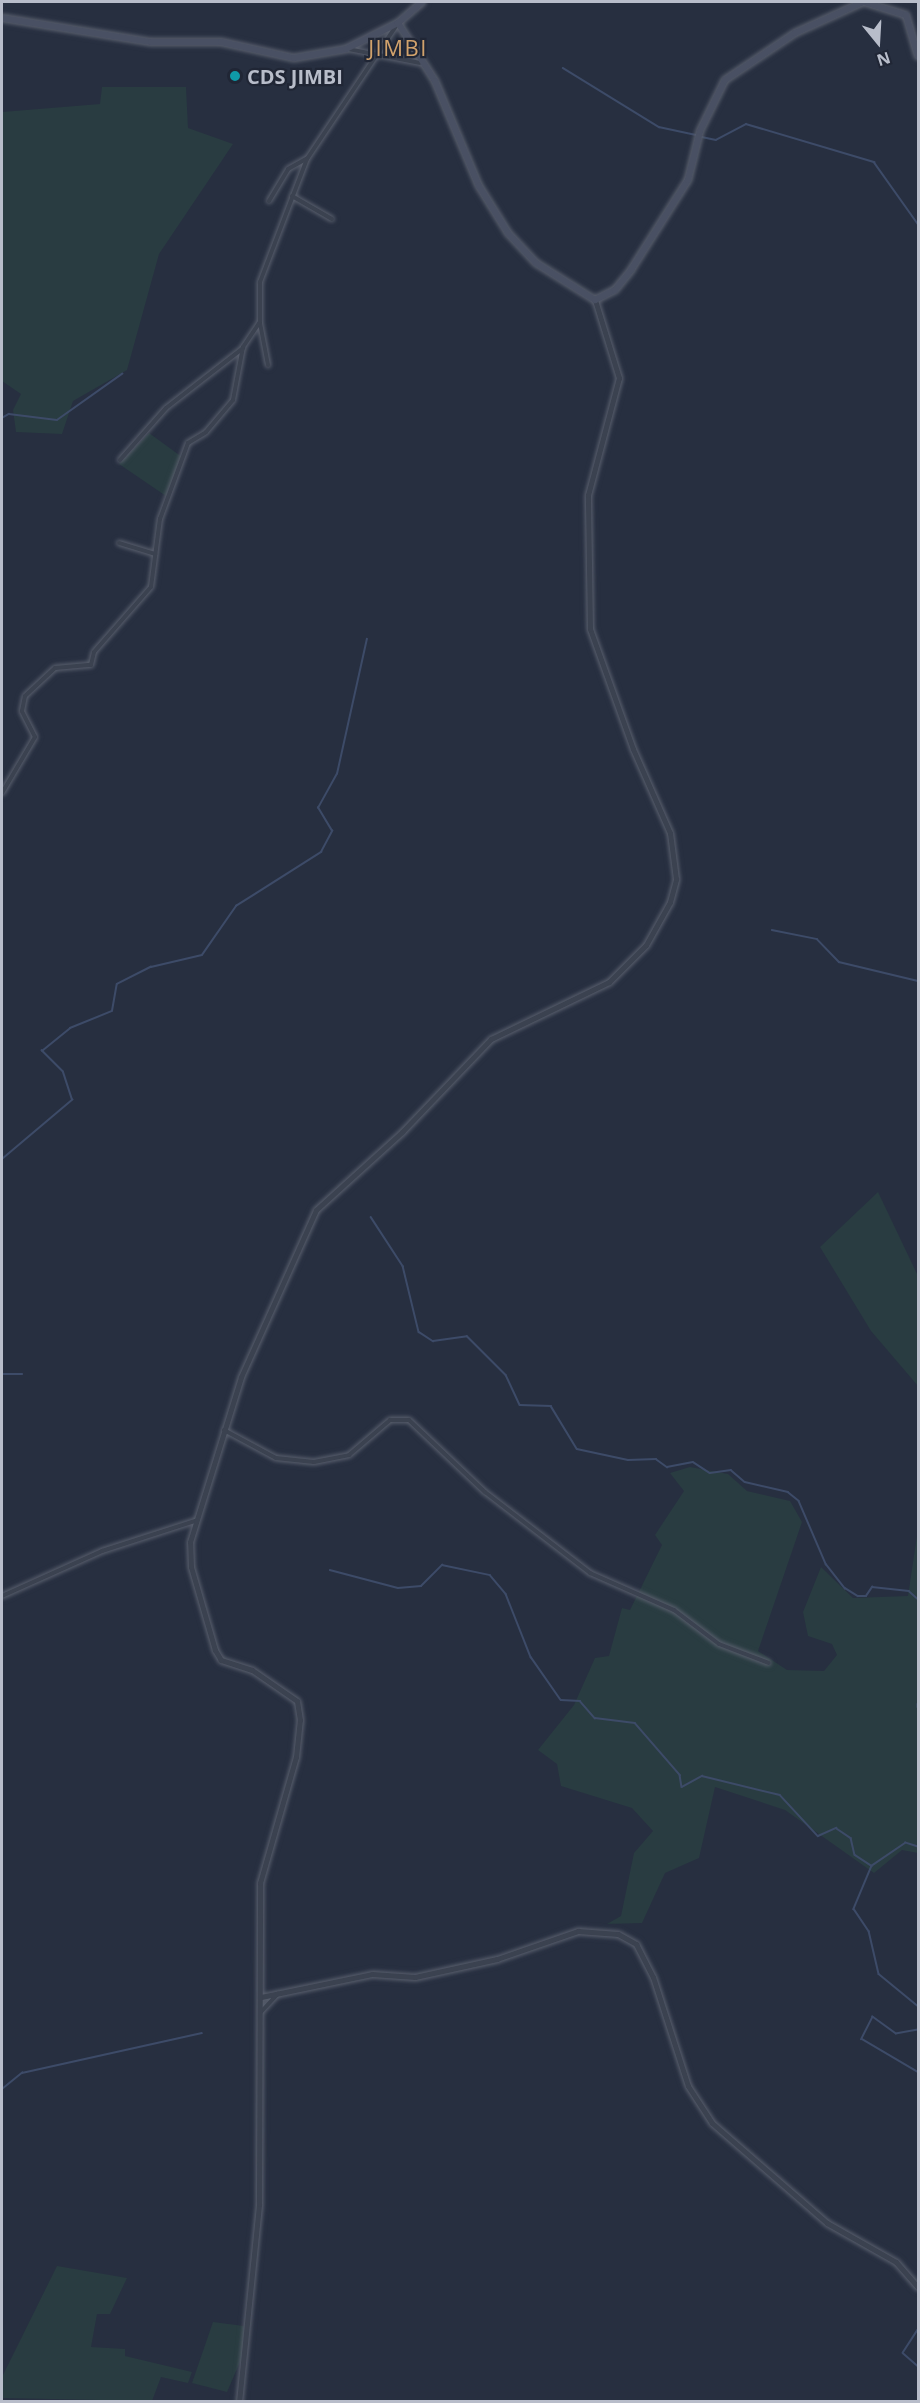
<!DOCTYPE html>
<html>
<head>
<meta charset="utf-8">
<style>
  body { margin:0 }
  #map { position:relative; width:920px; height:2403px; overflow:hidden; background:#272f40; font-family:"Open Sans",sans-serif }
  div>[style] { position:absolute }
  [style*='--x'] { left:calc(var(--x)*1px); top:calc(var(--y)*1px); width:calc(var(--w)*1px); rotate:calc(var(--a)*1deg) }
  .green>* { inset:0; background:#293c41 }
  .stream>* { height:1.5px; margin:-0.75px; padding:0 0.75px; transform-origin:0.75px; border-radius:0.75px; background:#3d4b68 }
  .roads { filter:drop-shadow(0 0 2px #595f6d) drop-shadow(0 0 2px #595f6d) }
  .minor>* { height:4px; margin:-2px; padding:0 2px; transform-origin:2px; border-radius:2px; background:#3b4250 }
  .tertiary>* { height:5px; margin:-2.5px; padding:0 2.5px; transform-origin:2.5px; border-radius:2.5px; background:#3b4250 }
  .secondary>* { height:6px; margin:-3px; padding:0 3px; transform-origin:3px; border-radius:3px; background:#495063 }
  .dots>* { width:16px; height:16px; translate:-50% -50%; box-sizing:border-box; border:3px solid #202635; border-radius:50% }
  span { translate:-50% -50%; white-space:nowrap; text-align:center; line-height:1.15; -webkit-text-stroke:4.5px #202635; paint-order:stroke }
  .poi-label { font-size:20px; color:#b8bdca; font-weight:700 }
  .left { translate:0 -50%; text-align:left }
  .quarter-label { font-size:22px; color:#d1a26c; letter-spacing:1.5px }
  .frame { position:absolute; inset:0; border:3px solid #b8bdca; pointer-events:none }
  .north { position:absolute; left:848px; top:12px; width:60px; height:60px; -webkit-text-stroke:4px #202635; paint-order:stroke; rotate:162deg; font-size:16px; font-weight:700; line-height:24px; text-align:center; color:#b8bdca }
  .north::after { content:''; display:block; margin:auto; width:21px; height:27px; background:#b8bdca; clip-path:polygon(50% 0,100% 100%,50% 72%,0 100%) }
</style>
</head>
<body>
<div id="map">
  <div class="green">
    <i style="clip-path:polygon(102px 87px,186px 87px,188px 128px,233px 144px,159px 254px,127px 370px,73px 401px,62px 434px,16px 432px,13px 410px,21px 394px,2px 381px,2px 112px,100px 104px)"></i>
    <i style="clip-path:polygon(149px 433px,182px 457px,166px 496px,119px 464px)"></i>
    <i style="clip-path:polygon(878px 1192px,918px 1276px,918px 1386px,871px 1331px,820px 1247px)"></i>
    <i style="clip-path:polygon(690px 1467px,728px 1474px,747px 1491px,790px 1501px,802px 1522px,758px 1651px,787px 1670px,824px 1671px,837px 1655px,832px 1644px,808px 1636px,803px 1612px,821px 1567px,853px 1598px,908px 1596px,918px 1529px,918px 1853px,902px 1850px,874px 1873px,785px 1810px,715px 1787px,699px 1858px,665px 1873px,642px 1923px,607px 1924px,621px 1916px,634px 1853px,653px 1831px,632px 1808px,561px 1786px,557px 1764px,538px 1750px,574px 1705px,595px 1658px,609px 1656px,622px 1608px,630px 1610px,662px 1545px,655px 1535px,684px 1491px,670px 1473px)"></i>
    <i style="clip-path:polygon(57px 2266px,127px 2278px,110px 2314px,97px 2314px,91px 2347px,125px 2349px,125px 2356px,192px 2372px,188px 2383px,161px 2377px,152px 2401px,2px 2398px,2px 2377px)"></i>
    <i style="clip-path:polygon(213px 2322px,244px 2326px,243px 2355px,227px 2392px,192px 2383px)"></i>
  </div>
  <div class="stream">
    <i style="--x:563;--y:68;--w:113;--a:31.6"></i>
    <i style="--x:659;--y:127;--w:40;--a:12"></i>
    <i style="--x:702;--y:137;--w:14;--a:12"></i>
    <i style="--x:716;--y:140;--w:34;--a:-28"></i>
    <i style="--x:746;--y:124;--w:134;--a:16.5"></i>
    <i style="--x:874;--y:162;--w:76;--a:54.6"></i>
    <i style="--x:2;--y:418;--w:8;--a:-30"></i>
    <i style="--x:9;--y:414;--w:48;--a:7.1"></i>
    <i style="--x:57;--y:420;--w:80;--a:-35.3"></i>
    <i style="--x:772;--y:930;--w:46;--a:11.3"></i>
    <i style="--x:817;--y:939;--w:32;--a:46"></i>
    <i style="--x:839;--y:962;--w:81;--a:13.5"></i>
    <i style="--x:2;--y:1159;--w:92;--a:-40.1"></i>
    <i style="--x:72;--y:1100;--w:29;--a:-108"></i>
    <i style="--x:63;--y:1072;--w:30;--a:-135"></i>
    <i style="--x:42;--y:1051;--w:36;--a:-39"></i>
    <i style="--x:70;--y:1028;--w:45;--a:-22"></i>
    <i style="--x:112;--y:1011;--w:27;--a:-80"></i>
    <i style="--x:117;--y:984;--w:38;--a:-27"></i>
    <i style="--x:151;--y:967;--w:52;--a:-13.2"></i>
    <i style="--x:202;--y:955;--w:60;--a:-55.2"></i>
    <i style="--x:236;--y:906;--w:101;--a:-32.4"></i>
    <i style="--x:321;--y:852;--w:24;--a:-62"></i>
    <i style="--x:332;--y:831;--w:27;--a:-121"></i>
    <i style="--x:318;--y:808;--w:39;--a:-61"></i>
    <i style="--x:337;--y:774;--w:138;--a:-77.5"></i>
    <i style="--x:371;--y:1217;--w:59;--a:56.9"></i>
    <i style="--x:403;--y:1266;--w:68;--a:76.4"></i>
    <i style="--x:419;--y:1332;--w:17;--a:33"></i>
    <i style="--x:433;--y:1341;--w:34;--a:-8"></i>
    <i style="--x:467;--y:1336;--w:55;--a:45"></i>
    <i style="--x:506;--y:1375;--w:33;--a:65"></i>
    <i style="--x:520;--y:1405;--w:31;--a:2"></i>
    <i style="--x:551;--y:1406;--w:50;--a:58.8"></i>
    <i style="--x:577;--y:1449;--w:52;--a:12.2"></i>
    <i style="--x:628;--y:1460;--w:28;--a:-2"></i>
    <i style="--x:656;--y:1459;--w:14;--a:36"></i>
    <i style="--x:667;--y:1467;--w:26;--a:-11"></i>
    <i style="--x:693;--y:1462;--w:20;--a:33"></i>
    <i style="--x:710;--y:1473;--w:21;--a:-8"></i>
    <i style="--x:731;--y:1470;--w:18;--a:41"></i>
    <i style="--x:745;--y:1482;--w:44;--a:13.1"></i>
    <i style="--x:788;--y:1492;--w:14;--a:39"></i>
    <i style="--x:799;--y:1501;--w:69;--a:66.8"></i>
    <i style="--x:826;--y:1564;--w:31;--a:52"></i>
    <i style="--x:845;--y:1588;--w:15;--a:32"></i>
    <i style="--x:858;--y:1596;--w:8;--a:0"></i>
    <i style="--x:866;--y:1596;--w:11;--a:-56"></i>
    <i style="--x:872;--y:1587;--w:37;--a:6"></i>
    <i style="--x:909;--y:1591;--w:12;--a:42"></i>
    <i style="--x:2;--y:1374;--w:20;--a:0"></i>
    <i style="--x:330;--y:1570;--w:70;--a:14.8"></i>
    <i style="--x:398;--y:1588;--w:23;--a:-5"></i>
    <i style="--x:421;--y:1586;--w:30;--a:-45"></i>
    <i style="--x:442;--y:1565;--w:49;--a:11.8"></i>
    <i style="--x:490;--y:1575;--w:25;--a:50"></i>
    <i style="--x:506;--y:1594;--w:68;--a:68.4"></i>
    <i style="--x:531;--y:1657;--w:52;--a:55.1"></i>
    <i style="--x:561;--y:1700;--w:19;--a:3"></i>
    <i style="--x:580;--y:1701;--w:23;--a:49"></i>
    <i style="--x:595;--y:1718;--w:40;--a:7.1"></i>
    <i style="--x:635;--y:1723;--w:69;--a:49.1"></i>
    <i style="--x:680;--y:1775;--w:12;--a:81"></i>
    <i style="--x:682;--y:1787;--w:23;--a:-29"></i>
    <i style="--x:702;--y:1776;--w:80;--a:13.7"></i>
    <i style="--x:780;--y:1795;--w:56;--a:47.2"></i>
    <i style="--x:818;--y:1836;--w:20;--a:-24"></i>
    <i style="--x:836;--y:1828;--w:18;--a:34"></i>
    <i style="--x:851;--y:1838;--w:17;--a:77"></i>
    <i style="--x:855;--y:1855;--w:20;--a:33"></i>
    <i style="--x:918;--y:1704;--w:3;--a:90"></i>
    <i style="--x:918;--y:1847;--w:13;--a:-162"></i>
    <i style="--x:906;--y:1843;--w:41;--a:145.9"></i>
    <i style="--x:872;--y:1866;--w:47;--a:112.7"></i>
    <i style="--x:854;--y:1909;--w:27;--a:56"></i>
    <i style="--x:869;--y:1931;--w:44;--a:76.9"></i>
    <i style="--x:879;--y:1974;--w:50;--a:39.4"></i>
    <i style="--x:918;--y:2030;--w:22;--a:170"></i>
    <i style="--x:896;--y:2034;--w:29;--a:-144"></i>
    <i style="--x:873;--y:2017;--w:25;--a:117"></i>
    <i style="--x:862;--y:2039;--w:65;--a:30.5"></i>
    <i style="--x:2;--y:2089;--w:26;--a:-39"></i>
    <i style="--x:22;--y:2073;--w:184;--a:-12.5"></i>
    <i style="--x:918;--y:2330;--w:27;--a:123"></i>
    <i style="--x:903;--y:2353;--w:20;--a:41"></i>
  </div>
  <div class="roads">
    <div class="minor">
      <i style="--x:348;--y:49;--w:73;--a:11"></i>
      <i style="--x:292;--y:196;--w:46;--a:29.9"></i>
      <i style="--x:269;--y:201;--w:37;--a:-59"></i>
      <i style="--x:288;--y:169;--w:21;--a:-29"></i>
      <i style="--x:260;--y:323;--w:43;--a:79.2"></i>
      <i style="--x:120;--y:460;--w:69;--a:-48.5"></i>
      <i style="--x:166;--y:408;--w:98;--a:-37.9"></i>
      <i style="--x:119;--y:543;--w:38;--a:17"></i>
      <i style="--x:2;--y:793;--w:65;--a:-59.5"></i>
      <i style="--x:35;--y:737;--w:29;--a:-117"></i>
      <i style="--x:22;--y:711;--w:15;--a:-79"></i>
      <i style="--x:25;--y:696;--w:41;--a:-43"></i>
      <i style="--x:55;--y:668;--w:36;--a:-5"></i>
      <i style="--x:91;--y:665;--w:13;--a:-77"></i>
      <i style="--x:94;--y:652;--w:86;--a:-48.8"></i>
      <i style="--x:151;--y:587;--w:69;--a:-82.5"></i>
      <i style="--x:160;--y:519;--w:81;--a:-69.8"></i>
      <i style="--x:188;--y:443;--w:21;--a:-31"></i>
      <i style="--x:206;--y:432;--w:42;--a:-49.8"></i>
      <i style="--x:233;--y:400;--w:54;--a:-79.3"></i>
      <i style="--x:243;--y:347;--w:30;--a:-56"></i>
      <i style="--x:260;--y:322;--w:40;--a:-90"></i>
      <i style="--x:260;--y:282;--w:132;--a:-69.1"></i>
      <i style="--x:307;--y:159;--w:160;--a:-56.2"></i>
      <i style="--x:224;--y:1430;--w:59;--a:28.3"></i>
      <i style="--x:276;--y:1458;--w:38;--a:6"></i>
      <i style="--x:314;--y:1462;--w:36;--a:-11"></i>
      <i style="--x:349;--y:1455;--w:54;--a:-40.5"></i>
      <i style="--x:390;--y:1420;--w:19;--a:0"></i>
      <i style="--x:409;--y:1420;--w:105;--a:43.5"></i>
      <i style="--x:485;--y:1492;--w:133;--a:37.6"></i>
      <i style="--x:590;--y:1573;--w:92;--a:23.8"></i>
      <i style="--x:674;--y:1610;--w:56;--a:37.1"></i>
      <i style="--x:719;--y:1644;--w:53;--a:20.8"></i>
      <i style="--x:2;--y:1596;--w:110;--a:-24.2"></i>
      <i style="--x:102;--y:1551;--w:98;--a:-17.9"></i>
      <i style="--x:261;--y:2012;--w:25;--a:-47"></i>
    </div>
    <div class="tertiary">
      <i style="--x:261;--y:1997;--w:113;--a:-11.7"></i>
      <i style="--x:372;--y:1974;--w:43;--a:4"></i>
      <i style="--x:415;--y:1977;--w:84;--a:-12.4"></i>
      <i style="--x:497;--y:1959;--w:86;--a:-19.1"></i>
      <i style="--x:578;--y:1931;--w:40;--a:4.3"></i>
      <i style="--x:618;--y:1934;--w:21;--a:29"></i>
      <i style="--x:636;--y:1944;--w:37;--a:63"></i>
      <i style="--x:653;--y:1977;--w:114;--a:72.2"></i>
      <i style="--x:688;--y:2086;--w:44;--a:57"></i>
      <i style="--x:712;--y:2123;--w:152;--a:41"></i>
      <i style="--x:827;--y:2223;--w:79;--a:29.5"></i>
      <i style="--x:896;--y:2262;--w:33;--a:49"></i>
      <i style="--x:239;--y:2402;--w:199;--a:-84.2"></i>
      <i style="--x:259;--y:2204;--w:321;--a:-89.8"></i>
      <i style="--x:260;--y:1883;--w:131;--a:-74.1"></i>
      <i style="--x:296;--y:1757;--w:37;--a:-84"></i>
      <i style="--x:300;--y:1720;--w:19;--a:-99"></i>
      <i style="--x:297;--y:1701;--w:55;--a:-145.4"></i>
      <i style="--x:252;--y:1670;--w:33;--a:-162"></i>
      <i style="--x:221;--y:1660;--w:12;--a:-121"></i>
      <i style="--x:215;--y:1650;--w:86;--a:-106.1"></i>
      <i style="--x:191;--y:1567;--w:25;--a:-92"></i>
      <i style="--x:190;--y:1542;--w:173;--a:-72.8"></i>
      <i style="--x:241;--y:1377;--w:183;--a:-65.8"></i>
      <i style="--x:316;--y:1210;--w:116;--a:-42.2"></i>
      <i style="--x:402;--y:1132;--w:129;--a:-46.3"></i>
      <i style="--x:491;--y:1039;--w:131;--a:-25.8"></i>
      <i style="--x:609;--y:982;--w:52;--a:-45"></i>
      <i style="--x:646;--y:945;--w:49;--a:-60.8"></i>
      <i style="--x:670;--y:902;--w:24;--a:-75"></i>
      <i style="--x:676;--y:879;--w:46;--a:-97.4"></i>
      <i style="--x:670;--y:833;--w:92;--a:-113.8"></i>
      <i style="--x:633;--y:749;--w:127;--a:-109.7"></i>
      <i style="--x:590;--y:629;--w:134;--a:-90.9"></i>
      <i style="--x:588;--y:495;--w:121;--a:-75.2"></i>
      <i style="--x:619;--y:378;--w:82;--a:-107.1"></i>
    </div>
    <div class="secondary">
      <i style="--x:864;--y:2;--w:44;--a:17.2"></i>
      <i style="--x:906;--y:15;--w:43;--a:73.7"></i>
      <i style="--x:2;--y:18;--w:151;--a:9.2"></i>
      <i style="--x:151;--y:42;--w:70;--a:0"></i>
      <i style="--x:221;--y:42;--w:75;--a:12.4"></i>
      <i style="--x:294;--y:58;--w:53;--a:-9.8"></i>
      <i style="--x:346;--y:49;--w:58;--a:-26.6"></i>
      <i style="--x:398;--y:23;--w:69;--a:57.5"></i>
      <i style="--x:435;--y:81;--w:114;--a:67.3"></i>
      <i style="--x:479;--y:186;--w:55;--a:58.3"></i>
      <i style="--x:508;--y:233;--w:41;--a:47"></i>
      <i style="--x:536;--y:263;--w:70;--a:32.1"></i>
      <i style="--x:595;--y:300;--w:22;--a:-27"></i>
      <i style="--x:615;--y:290;--w:26;--a:-51"></i>
      <i style="--x:631;--y:270;--w:107;--a:-57.7"></i>
      <i style="--x:688;--y:180;--w:50;--a:-76.2"></i>
      <i style="--x:700;--y:131;--w:57;--a:-63.9"></i>
      <i style="--x:725;--y:80;--w:84;--a:-33.9"></i>
      <i style="--x:795;--y:33;--w:75;--a:-24.5"></i>
      <i style="--x:398;--y:23;--w:32;--a:-41"></i>
    </div>
  </div>
  <div class="dots">
    <i style="left:235px;top:76px;background:#0f9aa8"></i>
  </div>
  <div class="poi-label">
    <span class="left" style="left:247px;top:76px">CDS JIMBI</span>
  </div>
  <div class="quarter-label">
    <span style="left:398px;top:48px">JIMBI</span>
  </div>
  <div class="frame"></div>
  <div class="north">N</div>
</div>
</body>
</html>
